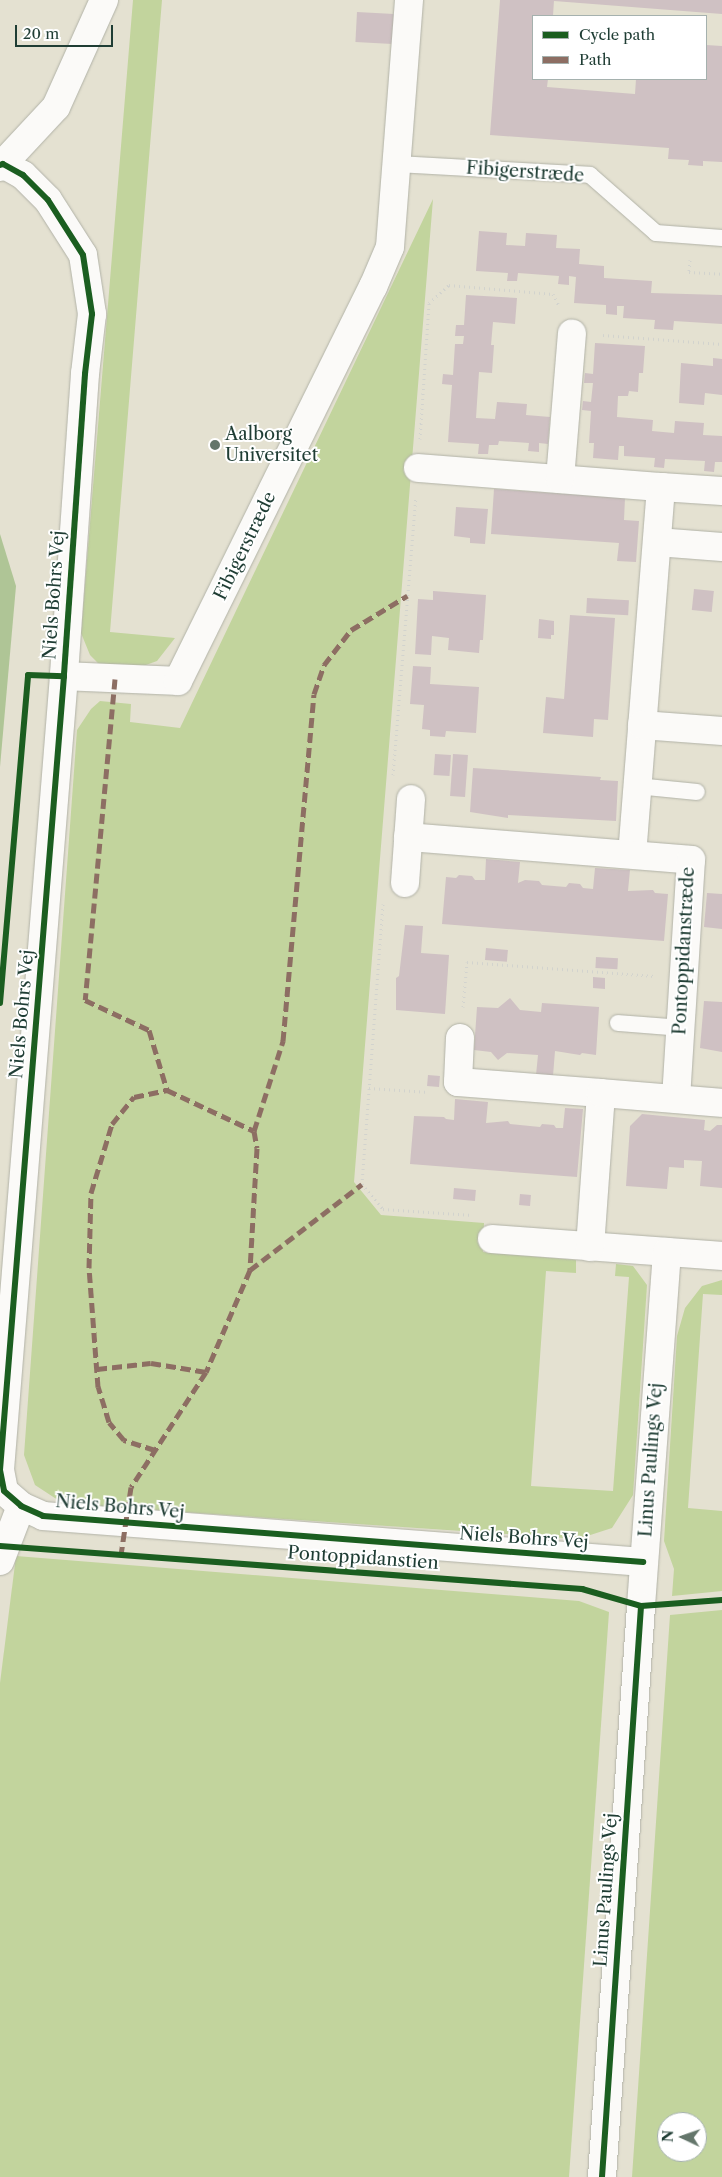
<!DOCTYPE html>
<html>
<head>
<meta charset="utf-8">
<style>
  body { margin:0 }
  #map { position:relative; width:722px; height:2177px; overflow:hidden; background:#e4e1d1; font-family:"Libre Caslon Text",serif }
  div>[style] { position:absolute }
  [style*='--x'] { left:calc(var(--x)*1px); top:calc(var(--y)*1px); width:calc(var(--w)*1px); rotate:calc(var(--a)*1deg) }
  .green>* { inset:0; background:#c2d49d }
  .forest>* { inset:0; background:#afc596 }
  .building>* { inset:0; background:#cfc1c3; transform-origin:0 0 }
  .path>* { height:3px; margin-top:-1.5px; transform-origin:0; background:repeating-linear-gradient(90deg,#d2d3ce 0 1px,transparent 0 5px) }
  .roads { filter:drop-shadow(0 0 1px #b1b2a7) drop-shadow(0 0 1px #b1b2a7) }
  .lane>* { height:16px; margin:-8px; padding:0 8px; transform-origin:8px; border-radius:8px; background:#fbfaf8 }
  .street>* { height:28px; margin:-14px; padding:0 14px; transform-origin:14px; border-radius:14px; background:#fbfaf8 }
  .secondary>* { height:28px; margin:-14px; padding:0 14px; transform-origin:14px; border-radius:14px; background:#fbfaf8 }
  .quiet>* { height:5px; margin-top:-2.5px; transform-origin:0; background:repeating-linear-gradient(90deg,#8d6e63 0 10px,transparent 0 15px) }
  .cycleway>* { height:6px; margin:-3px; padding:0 3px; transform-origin:3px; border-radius:3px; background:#1b5e20 }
  .dots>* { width:14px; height:14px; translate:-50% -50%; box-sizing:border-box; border:2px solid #fff; border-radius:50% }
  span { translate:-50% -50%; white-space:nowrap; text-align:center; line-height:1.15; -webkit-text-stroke:4px #fff; paint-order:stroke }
  .street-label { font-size:18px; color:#1f3d34 }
  .poi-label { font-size:18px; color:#1f3d34 }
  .left { translate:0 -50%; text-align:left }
  .legend { position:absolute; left:532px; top:15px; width:175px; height:65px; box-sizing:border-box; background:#fff; border:1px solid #a5b1ae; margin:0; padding:6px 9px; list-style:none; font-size:15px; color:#1f3d34 }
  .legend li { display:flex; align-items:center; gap:10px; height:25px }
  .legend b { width:25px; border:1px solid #a5b1ae }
  .north { position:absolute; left:657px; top:2112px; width:50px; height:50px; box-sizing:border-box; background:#fff; border:1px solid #a5b1ae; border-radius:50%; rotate:273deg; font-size:14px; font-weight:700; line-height:20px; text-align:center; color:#1f3d34 }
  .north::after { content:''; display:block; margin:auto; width:18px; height:22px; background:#64766b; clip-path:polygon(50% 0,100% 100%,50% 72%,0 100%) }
  .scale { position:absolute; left:15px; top:25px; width:98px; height:22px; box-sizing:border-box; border:2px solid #1f3d34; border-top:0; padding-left:6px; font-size:15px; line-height:18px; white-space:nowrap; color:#1f3d34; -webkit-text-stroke:4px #fff; paint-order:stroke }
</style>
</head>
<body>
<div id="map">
  <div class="green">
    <i style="clip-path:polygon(133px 0,162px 0,110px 632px,175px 638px,157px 661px,132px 670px,103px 668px,90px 655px,81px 633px)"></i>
    <i style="clip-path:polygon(433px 199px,354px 1182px,381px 1215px,484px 1223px,483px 1252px,576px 1260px,576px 1273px,546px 1271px,531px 1486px,613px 1491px,629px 1277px,615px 1276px,616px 1264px,633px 1266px,647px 1285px,633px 1495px,612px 1528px,578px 1539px,64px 1504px,35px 1485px,24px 1455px,77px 730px,91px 709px,100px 701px,131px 704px,130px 722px,180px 728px)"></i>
    <i style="clip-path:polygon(722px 1280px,722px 1295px,703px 1294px,688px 1508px,722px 1511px,722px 1591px,672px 1596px,674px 1569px,664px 1541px,677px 1336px,685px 1308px,702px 1286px)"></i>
    <i style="clip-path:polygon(16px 1556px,579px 1601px,609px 1612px,569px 2177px,0 2177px,0 1683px)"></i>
    <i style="clip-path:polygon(evenodd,722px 1610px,722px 2177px,632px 2177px,670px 1615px,722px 1610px,667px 2122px,697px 2122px,697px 2152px,667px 2152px,667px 2122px)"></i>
  </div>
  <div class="forest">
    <i style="clip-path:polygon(0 534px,16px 586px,0 767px)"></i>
  </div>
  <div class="building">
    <i style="clip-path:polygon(500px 0,554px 0,553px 16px,533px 16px,533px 79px,548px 79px,547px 87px,635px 94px,636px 79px,706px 79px,706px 45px,722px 46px,722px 162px,703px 161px,703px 166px,688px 165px,689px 160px,668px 159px,669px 148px,490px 135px)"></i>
    <i style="clip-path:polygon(554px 0,722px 0,722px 14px,554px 1px)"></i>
    <i style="left:357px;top:12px;width:37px;height:30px;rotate:3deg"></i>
    <i style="clip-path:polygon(479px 231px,507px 233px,506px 245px,525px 246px,526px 233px,557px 235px,556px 248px,580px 249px,579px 264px,604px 266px,604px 278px,652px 281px,651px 293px,722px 295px,722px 324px,674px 321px,673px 330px,654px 329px,655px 320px,623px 318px,624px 306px,617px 306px,617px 315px,606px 314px,606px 305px,574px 303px,576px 277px,569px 276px,569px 285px,558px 284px,559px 276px,518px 273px,517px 281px,507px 281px,508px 273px,476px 271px)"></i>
    <i style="clip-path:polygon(466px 295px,517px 298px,515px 324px,493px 322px,491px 345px,494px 345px,492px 373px,479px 372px,476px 418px,495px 419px,497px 402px,527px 404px,526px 415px,550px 417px,548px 444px,539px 443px,539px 452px,528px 451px,529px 443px,499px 441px,498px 445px,489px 445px,488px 454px,478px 454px,479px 444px,448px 442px,452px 385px,442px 384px,443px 374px,453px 375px,455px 344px,463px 344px,464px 336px,455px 336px,456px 325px,464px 325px)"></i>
    <i style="clip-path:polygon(595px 343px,645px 346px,643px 373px,639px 373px,638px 392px,629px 391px,628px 396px,618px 396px,617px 417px,653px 420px,652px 431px,674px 433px,675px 421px,704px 423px,703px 435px,722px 436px,722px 462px,715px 462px,714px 472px,704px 471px,705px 461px,665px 459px,664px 468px,654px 467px,655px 458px,624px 456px,624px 446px,619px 446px,618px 460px,593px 458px,594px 443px,589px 443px,591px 411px,582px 410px,583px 401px,591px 402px,593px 383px,584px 383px,585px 373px,593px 374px)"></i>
    <i style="clip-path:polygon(713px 358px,722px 359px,722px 395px,705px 393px,704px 405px,679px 403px,681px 363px,713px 366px)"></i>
    <i style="clip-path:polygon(494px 489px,625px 498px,624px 520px,639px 521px,636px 562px,617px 561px,619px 543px,491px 534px)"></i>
    <i style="clip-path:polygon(456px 507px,488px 509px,485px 544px,470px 543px,470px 538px,454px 536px)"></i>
    <i style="left:694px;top:589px;width:20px;height:21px;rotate:6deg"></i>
    <i style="clip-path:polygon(433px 591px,486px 595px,483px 640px,480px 640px,479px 653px,448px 650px,449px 638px,432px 636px,431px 655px,415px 654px,418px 599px,433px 600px)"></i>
    <i style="left:587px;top:598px;width:42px;height:15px;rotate:3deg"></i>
    <i style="clip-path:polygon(570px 615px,615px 618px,608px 720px,594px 719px,593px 737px,543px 733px,546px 697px,564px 699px)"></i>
    <i style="clip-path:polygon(539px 619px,554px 621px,554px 635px,551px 635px,551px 639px,538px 638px)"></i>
    <i style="clip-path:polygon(413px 666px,431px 667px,430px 684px,479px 687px,476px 733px,446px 731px,445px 737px,430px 736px,430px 730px,422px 729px,424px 705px,410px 704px)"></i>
    <i style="left:435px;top:754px;width:16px;height:21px;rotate:4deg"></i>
    <i style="left:453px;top:754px;width:15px;height:42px;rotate:4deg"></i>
    <i style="clip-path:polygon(473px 768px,601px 777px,600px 780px,618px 781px,616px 821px,508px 815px,508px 818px,470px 812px)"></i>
    <i style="clip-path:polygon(486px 859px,520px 862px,518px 883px,525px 880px,539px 881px,542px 885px,566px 887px,569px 883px,580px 884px,583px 888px,593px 889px,595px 868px,630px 870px,628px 891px,653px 890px,655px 893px,668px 894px,664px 941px,442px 924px,446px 877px,456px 878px,459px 875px,472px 876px,475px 880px,485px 880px)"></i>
    <i style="clip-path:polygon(707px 893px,722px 894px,722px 929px,704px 927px)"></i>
    <i style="clip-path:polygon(405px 925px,423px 926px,421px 953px,449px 955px,445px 1014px,396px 1010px,396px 978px,399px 976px)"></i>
    <i style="left:486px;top:948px;width:22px;height:12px;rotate:5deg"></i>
    <i style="left:596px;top:957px;width:22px;height:11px;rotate:3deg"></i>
    <i style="clip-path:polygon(593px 977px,605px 978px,605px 989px,593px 988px)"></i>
    <i style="clip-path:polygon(510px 998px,520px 1010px,541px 1012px,542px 1003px,599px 1007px,596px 1055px,582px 1053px,580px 1055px,555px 1051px,553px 1076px,536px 1075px,538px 1055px,507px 1053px,498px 1060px,491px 1052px,474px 1050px,477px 1007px,498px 1008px)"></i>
    <i style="clip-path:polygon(704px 1001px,722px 1002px,722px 1052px,700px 1048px)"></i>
    <i style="left:428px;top:1075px;width:12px;height:11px;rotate:5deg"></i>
    <i style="clip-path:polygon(455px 1099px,488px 1102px,486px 1123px,508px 1121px,510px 1124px,540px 1127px,542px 1124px,554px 1125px,556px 1128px,563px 1128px,565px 1108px,583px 1109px,577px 1177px,410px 1164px,414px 1116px,444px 1117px,446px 1119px,454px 1120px)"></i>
    <i style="clip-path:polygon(642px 1114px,705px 1120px,704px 1130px,710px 1131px,717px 1125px,722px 1125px,722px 1188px,700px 1186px,702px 1161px,684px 1160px,684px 1168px,669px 1167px,667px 1189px,626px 1186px,630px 1126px)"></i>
    <i style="left:454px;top:1188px;width:22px;height:11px;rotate:5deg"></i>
    <i style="left:520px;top:1194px;width:11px;height:11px;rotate:5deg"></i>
  </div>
  <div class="path">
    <i style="--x:690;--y:260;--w:12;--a:95"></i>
    <i style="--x:689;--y:272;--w:33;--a:3"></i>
    <i style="--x:603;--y:335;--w:119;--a:4.3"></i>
    <i style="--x:420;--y:439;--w:136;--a:-86.2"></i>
    <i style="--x:429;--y:303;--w:27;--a:-42"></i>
    <i style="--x:449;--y:285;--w:104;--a:4.9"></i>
    <i style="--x:553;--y:294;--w:13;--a:63"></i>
    <i style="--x:393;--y:775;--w:279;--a:-85.3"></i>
    <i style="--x:383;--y:904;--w:281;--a:94.3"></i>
    <i style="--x:362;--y:1184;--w:33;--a:50"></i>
    <i style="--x:383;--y:1209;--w:90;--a:3.8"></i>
    <i style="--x:463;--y:1007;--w:45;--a:-84.9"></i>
    <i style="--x:467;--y:962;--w:188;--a:4.3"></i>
    <i style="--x:369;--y:1088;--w:60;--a:3.8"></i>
  </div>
  <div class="roads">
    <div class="lane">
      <i style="--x:396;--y:164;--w:194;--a:3.2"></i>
      <i style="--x:590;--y:175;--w:88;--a:41.3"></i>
      <i style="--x:656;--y:233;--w:66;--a:4.3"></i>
      <i style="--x:637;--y:786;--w:60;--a:5.7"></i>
      <i style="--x:618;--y:1023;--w:63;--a:4.5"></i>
    </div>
    <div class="street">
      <i style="--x:3;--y:164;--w:23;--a:29"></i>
      <i style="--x:23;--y:175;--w:35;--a:45"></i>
      <i style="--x:48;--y:200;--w:65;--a:57.5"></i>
      <i style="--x:83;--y:255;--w:60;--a:81.3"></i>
      <i style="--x:92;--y:314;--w:60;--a:96.7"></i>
      <i style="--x:85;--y:374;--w:303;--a:94"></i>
      <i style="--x:64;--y:676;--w:797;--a:94.61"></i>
      <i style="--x:0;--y:1470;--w:21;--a:79"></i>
      <i style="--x:4;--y:1491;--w:23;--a:41"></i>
      <i style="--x:21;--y:1506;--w:24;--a:24"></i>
      <i style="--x:43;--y:1516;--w:602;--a:4.38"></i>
      <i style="--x:418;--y:468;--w:244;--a:4.5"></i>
      <i style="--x:661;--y:487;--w:368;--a:94.5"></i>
      <i style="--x:560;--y:479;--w:146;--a:-85.3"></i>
      <i style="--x:661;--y:487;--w:61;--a:3.8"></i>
      <i style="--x:657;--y:542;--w:65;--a:4.4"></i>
      <i style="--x:64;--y:676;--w:114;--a:2.5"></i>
      <i style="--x:178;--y:681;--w:440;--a:-63.7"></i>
      <i style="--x:373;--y:287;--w:43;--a:-67"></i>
      <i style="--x:390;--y:247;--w:248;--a:-85.6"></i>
      <i style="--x:642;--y:725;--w:80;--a:4.3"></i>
      <i style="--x:408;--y:837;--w:284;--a:4.6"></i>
      <i style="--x:691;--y:860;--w:239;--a:93.6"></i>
      <i style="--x:405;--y:883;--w:84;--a:-85.9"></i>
      <i style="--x:460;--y:1038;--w:44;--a:92.6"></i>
      <i style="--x:458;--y:1082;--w:143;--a:4.4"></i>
      <i style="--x:492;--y:1239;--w:231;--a:4.2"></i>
      <i style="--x:590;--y:1247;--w:154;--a:-85.9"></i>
      <i style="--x:601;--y:1093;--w:121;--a:4.7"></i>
      <i style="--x:0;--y:1561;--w:59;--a:-69.1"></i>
      <i style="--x:641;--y:1606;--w:355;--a:-85.8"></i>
    </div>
    <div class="secondary">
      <i style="--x:0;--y:167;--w:82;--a:-47"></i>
      <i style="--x:56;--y:107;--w:117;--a:-65.8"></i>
      <i style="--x:602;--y:2177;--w:572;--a:-86.09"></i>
    </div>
  </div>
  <div class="quiet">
    <i style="--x:115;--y:679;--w:322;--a:95.3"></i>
    <i style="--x:85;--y:1000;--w:71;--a:25.1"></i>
    <i style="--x:149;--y:1030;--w:63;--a:73.3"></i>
    <i style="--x:167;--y:1090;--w:96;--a:25.2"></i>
    <i style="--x:254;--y:1131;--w:17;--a:80"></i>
    <i style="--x:257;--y:1148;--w:122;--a:93.3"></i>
    <i style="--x:250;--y:1270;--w:111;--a:113.3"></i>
    <i style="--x:206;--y:1372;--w:137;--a:123.1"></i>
    <i style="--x:131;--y:1487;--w:69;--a:98.4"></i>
    <i style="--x:254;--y:1131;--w:95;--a:-72.1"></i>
    <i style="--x:283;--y:1041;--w:348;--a:-84.9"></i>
    <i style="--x:314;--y:694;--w:31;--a:-71"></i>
    <i style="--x:324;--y:665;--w:44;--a:-52.4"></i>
    <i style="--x:351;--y:630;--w:66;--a:-31.3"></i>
    <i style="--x:250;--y:1270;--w:141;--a:-37.5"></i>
    <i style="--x:97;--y:1369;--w:54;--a:-6.3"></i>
    <i style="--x:151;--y:1363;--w:56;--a:9.3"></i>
    <i style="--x:155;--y:1450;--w:33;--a:-162"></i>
    <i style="--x:124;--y:1440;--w:23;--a:-130"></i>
    <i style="--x:109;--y:1422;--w:37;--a:-107"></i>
    <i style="--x:98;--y:1387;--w:119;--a:-94.3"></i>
    <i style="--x:89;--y:1268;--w:75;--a:-88.5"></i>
    <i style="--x:91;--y:1193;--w:72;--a:-73.1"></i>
    <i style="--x:112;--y:1124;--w:35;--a:-51"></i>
    <i style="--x:134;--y:1097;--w:34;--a:-12"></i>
  </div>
  <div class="cycleway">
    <i style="--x:0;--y:165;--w:3;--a:-18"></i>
    <i style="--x:3;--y:164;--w:23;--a:29"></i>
    <i style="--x:23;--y:175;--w:35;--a:45"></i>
    <i style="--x:48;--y:200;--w:65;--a:57.5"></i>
    <i style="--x:83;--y:255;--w:60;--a:81.3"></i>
    <i style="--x:92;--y:314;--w:60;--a:96.7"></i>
    <i style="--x:85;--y:374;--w:303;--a:94"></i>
    <i style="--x:64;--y:676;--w:797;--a:94.61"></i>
    <i style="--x:0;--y:1470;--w:21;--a:79"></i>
    <i style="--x:4;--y:1491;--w:23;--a:41"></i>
    <i style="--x:21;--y:1506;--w:24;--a:24"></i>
    <i style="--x:43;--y:1516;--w:602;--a:4.38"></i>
    <i style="--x:0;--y:1003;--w:329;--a:-85.1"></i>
    <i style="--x:28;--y:675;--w:36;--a:2"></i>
    <i style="--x:0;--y:1546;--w:584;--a:4.23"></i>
    <i style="--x:582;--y:1589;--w:61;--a:16.1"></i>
    <i style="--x:641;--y:1606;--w:81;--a:-4.2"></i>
    <i style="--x:602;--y:2177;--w:572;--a:-86.09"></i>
  </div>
  <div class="dots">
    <i style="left:215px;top:445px;background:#64766b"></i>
  </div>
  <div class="street-label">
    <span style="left:525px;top:172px;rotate:4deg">Fibigerstræde</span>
    <span style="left:245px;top:546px;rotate:-64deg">Fibigerstræde</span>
    <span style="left:54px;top:595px;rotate:-86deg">Niels Bohrs Vej</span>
    <span style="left:684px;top:951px;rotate:-87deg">Pontoppidanstræde</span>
    <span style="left:22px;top:1014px;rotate:-85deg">Niels Bohrs Vej</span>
    <span style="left:651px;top:1460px;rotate:-86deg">Linus Paulings Vej</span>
    <span style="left:120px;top:1507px;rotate:5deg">Niels Bohrs Vej</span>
    <span style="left:524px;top:1538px;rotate:4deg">Niels Bohrs Vej</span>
    <span style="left:363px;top:1558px;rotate:4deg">Pontoppidanstien</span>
    <span style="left:606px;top:1890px;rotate:-86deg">Linus Paulings Vej</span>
  </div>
  <div class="poi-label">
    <span class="left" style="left:225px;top:445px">Aalborg<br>Universitet</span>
  </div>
  <ul class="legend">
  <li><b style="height:6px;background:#1b5e20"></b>Cycle path</li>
  <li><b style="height:6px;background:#8d6e63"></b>Path</li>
  </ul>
  <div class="north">N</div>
  <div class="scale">20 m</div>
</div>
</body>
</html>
